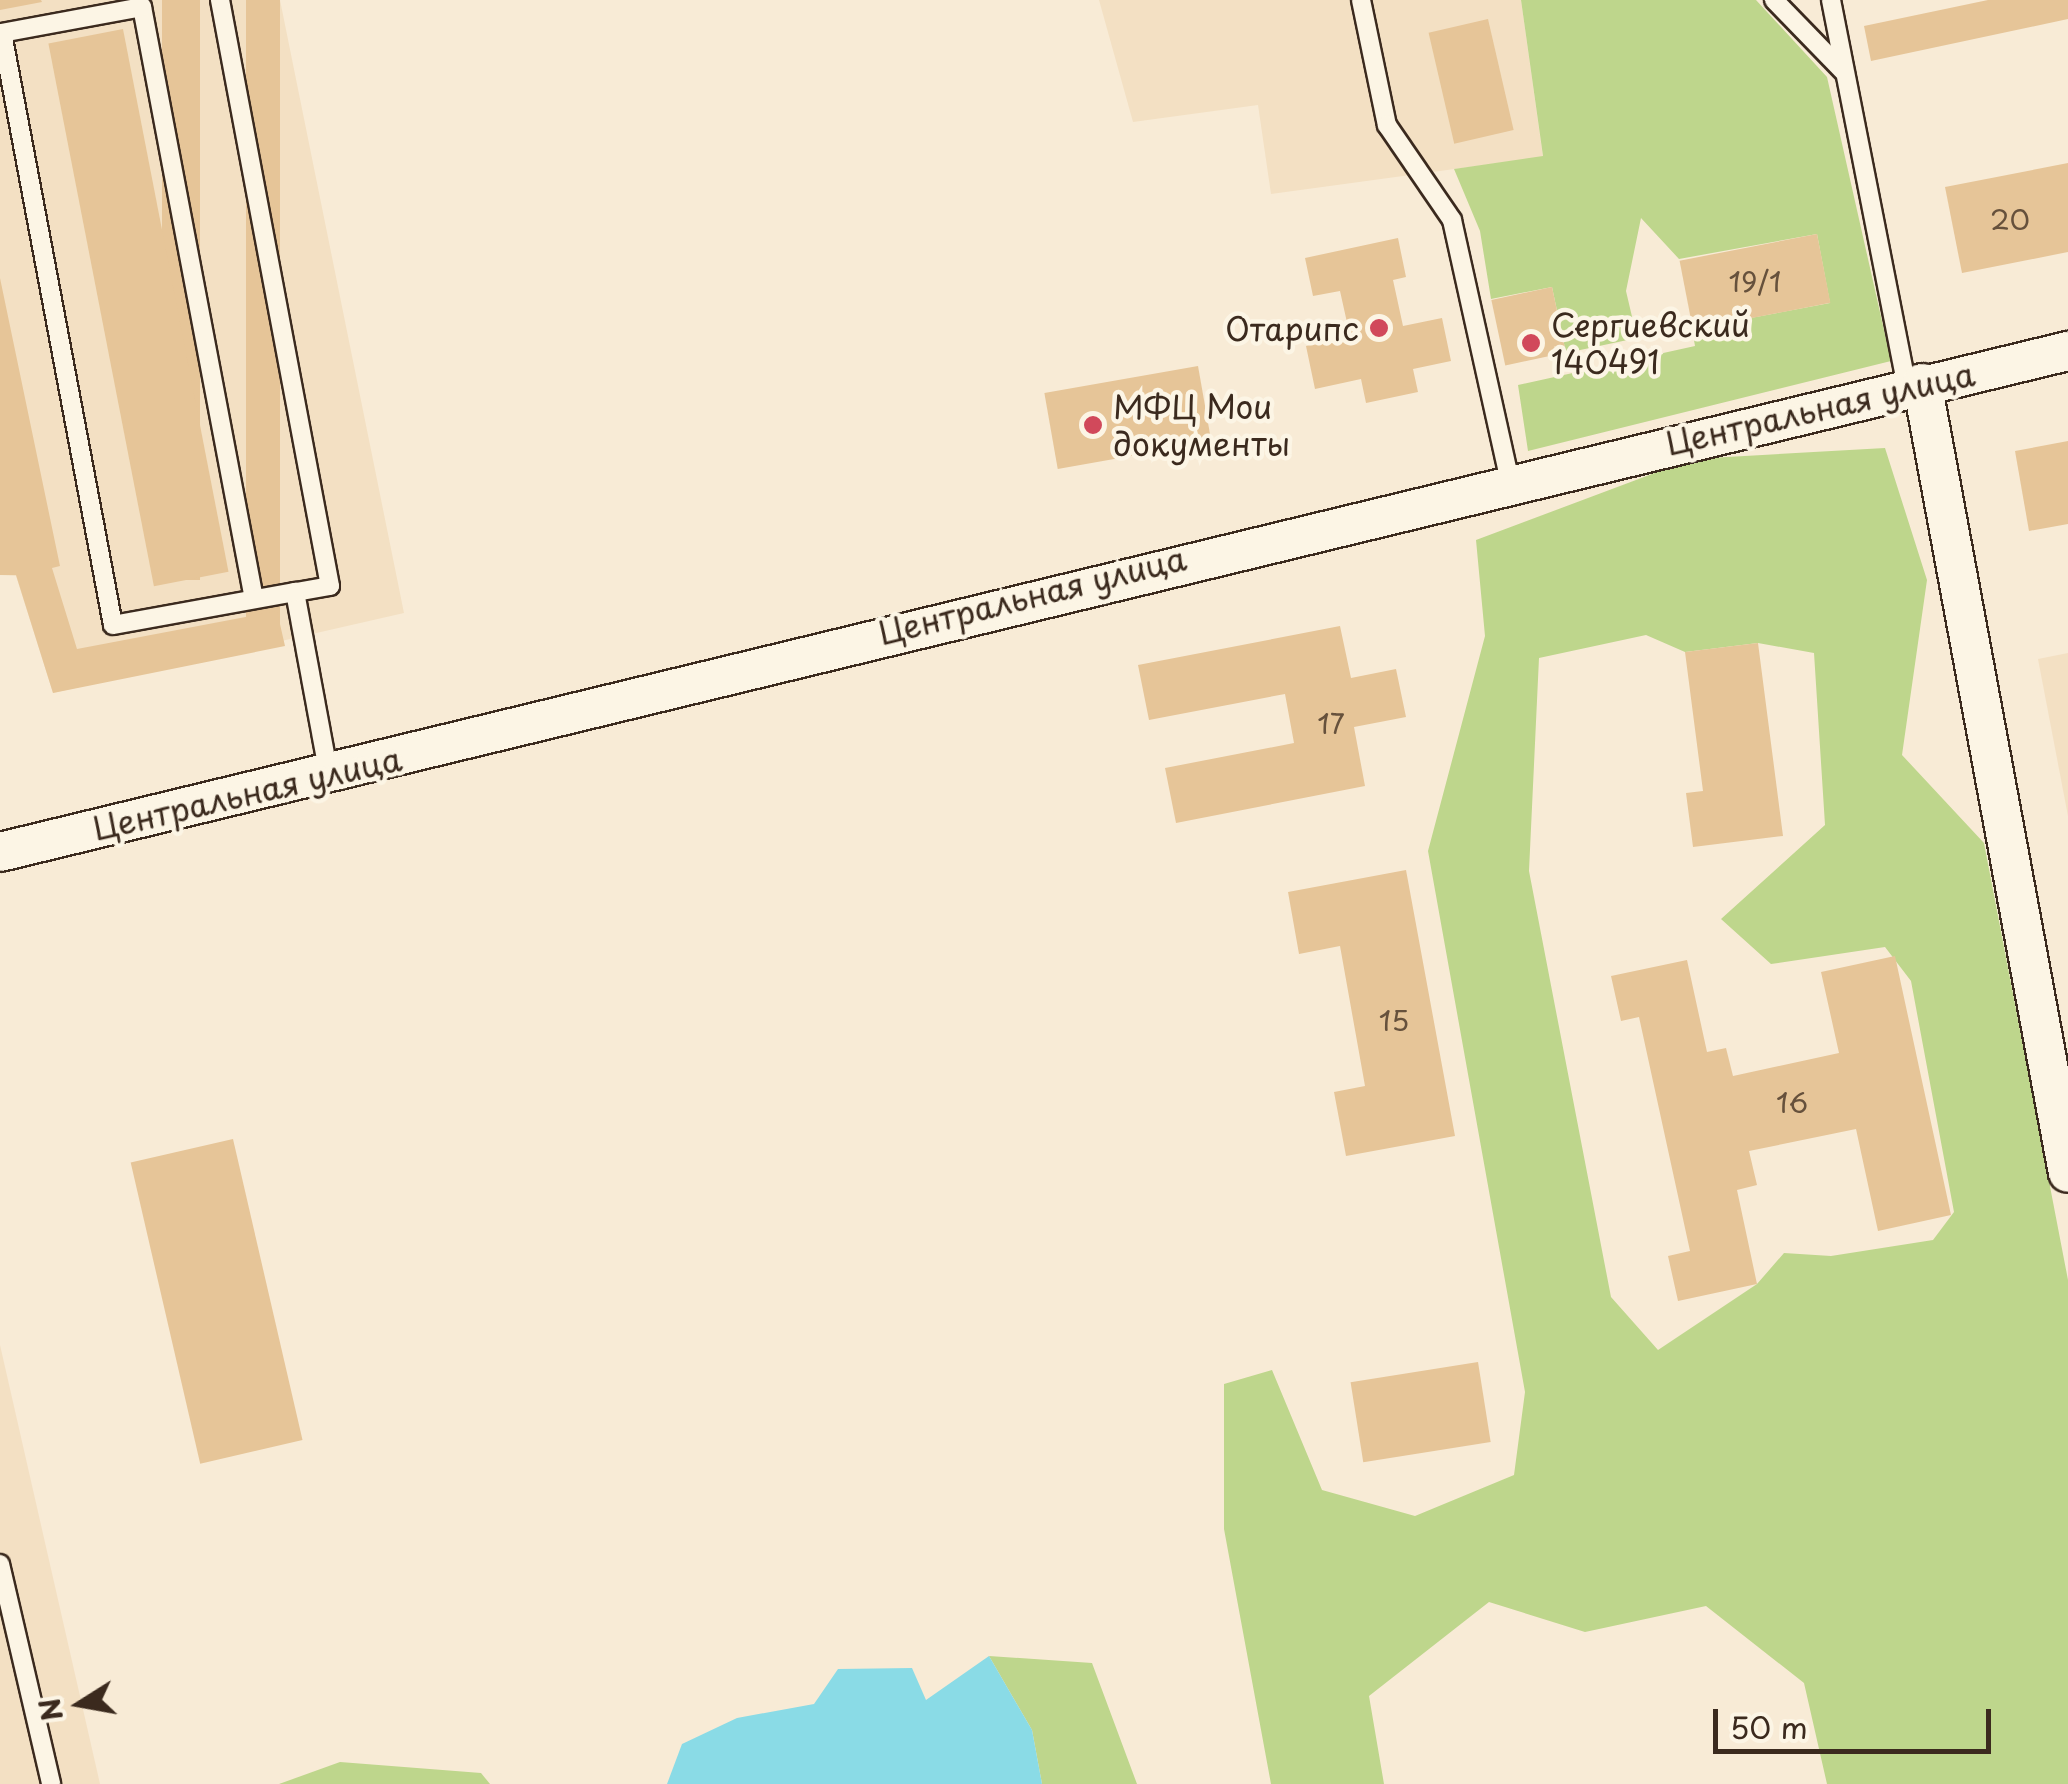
<!DOCTYPE html>
<html>
<head>
<meta charset="utf-8">
<style>
  body { margin:0 }
  #map { position:relative; width:2068px; height:1784px; overflow:hidden; background:#f8ebd6; font-family:"Playpen Sans",sans-serif }
  div>[style] { position:absolute }
  .built>* { inset:0; background:#f3e0c3 }
  .green>* { inset:0; background:#bed68c }
  .water>* { inset:0; background:#8adbe6 }
  .building>* { inset:0; background:#e6c598; transform-origin:0 0 }
  .roads { filter:drop-shadow(2px 0 #3b2a1e) drop-shadow(-2px 0 #3b2a1e) drop-shadow(0 2px #3b2a1e) drop-shadow(0 -2px #3b2a1e) }
  .service>* { height:18px; margin:-9px; padding:0 9px; transform-origin:9px; border-radius:9px; background:#fcf5e5 }
  .minor>* { height:38px; margin:-19px; padding:0 19px; transform-origin:19px; border-radius:19px; background:#fcf5e5 }
  .dots>* { width:28px; height:28px; translate:-50% -50%; box-sizing:border-box; border:5px solid #fcf5e5; border-radius:50% }
  span { translate:-50% -50%; white-space:nowrap; text-align:center; line-height:1.15; -webkit-text-stroke:9px #fcf5e5; paint-order:stroke }
  .number-label { font-size:28px; color:#66513c }
  .number-label span { -webkit-text-stroke-width:0 }
  .poi-label { font-size:32px; color:#3b2a1e }
  .left { translate:0 -50%; text-align:left }
  .right { translate:-100% -50%; text-align:right }
  .street-label { font-size:32px; color:#3b2a1e }
  .north { position:absolute; left:30px; top:1654px; width:100px; height:100px; -webkit-text-stroke:8px #fcf5e5; paint-order:stroke; rotate:259deg; font-size:28px; font-weight:700; line-height:40px; text-align:center; color:#3b2a1e }
  .north::after { content:''; display:block; margin:auto; width:35px; height:45px; background:#3b2a1e; clip-path:polygon(50% 0,100% 100%,50% 72%,0 100%) }
  .scale { position:absolute; left:1713px; top:1709px; width:278px; height:45px; box-sizing:border-box; border:5px solid #3b2a1e; border-top:0; padding-left:12px; font-size:30px; line-height:35px; white-space:nowrap; color:#3b2a1e; -webkit-text-stroke:8px #fcf5e5; paint-order:stroke }
</style>
</head>
<body>
<div id="map">
  <div class="built">
    <div style="clip-path:polygon(0 0,280px 0,404px 613px,53px 693px,16px 576px,0 575px)"></div>
    <div style="clip-path:polygon(1099px 0,1521px 0,1543px 157px,1271px 194px,1258px 105px,1133px 122px)"></div>
    <div style="clip-path:polygon(2068px 653px,2068px 816px,2038px 659px)"></div>
    <div style="clip-path:polygon(0 1345px,100px 1784px,0 1784px)"></div>
  </div>
  <div class="green">
    <div style="clip-path:polygon(1521px 0,1756px 0,1827px 77px,1891px 361px,1528px 451px,1518px 385px,1695px 346px,1692px 329px,1830px 303px,1817px 234px,1679px 259px,1641px 218px,1626px 291px,1637px 338px,1566px 353px,1552px 287px,1491px 299px,1480px 231px,1454px 169px,1543px 156px)"></div>
    <div style="clip-path:polygon(evenodd,1885px 448px,1927px 580px,1902px 755px,1984px 843px,2068px 1280px,2068px 1784px,1827px 1784px,1804px 1683px,1706px 1606px,1585px 1632px,1489px 1602px,1369px 1696px,1384px 1784px,1271px 1784px,1224px 1529px,1224px 1384px,1272px 1370px,1322px 1490px,1415px 1516px,1514px 1475px,1525px 1392px,1428px 851px,1485px 636px,1476px 540px,1692px 459px,1885px 448px,1646px 635px,1685px 652px,1758px 643px,1814px 653px,1825px 825px,1721px 919px,1771px 964px,1885px 947px,1911px 981px,1954px 1212px,1933px 1240px,1831px 1256px,1784px 1253px,1757px 1284px,1658px 1350px,1611px 1297px,1529px 871px,1539px 658px,1646px 635px)"></div>
    <div style="clip-path:polygon(989px 1656px,1092px 1663px,1137px 1784px,1042px 1784px,1032px 1730px)"></div>
    <div style="clip-path:polygon(340px 1762px,481px 1773px,490px 1784px,279px 1784px)"></div>
  </div>
  <div class="water">
    <div style="clip-path:polygon(989px 1656px,1032px 1730px,1042px 1784px,667px 1784px,682px 1744px,737px 1718px,814px 1704px,838px 1669px,912px 1668px,926px 1700px)"></div>
  </div>
  <div class="building">
    <div style="clip-path:polygon(0 0,41px 0,42px 2px,0 10px)"></div>
    <div style="left:162px;top:0;width:38px;height:580px"></div>
    <div style="left:246px;top:0;width:34px;height:633px"></div>
    <div style="clip-path:polygon(1988px 0,2068px 0,2068px 19px,1871px 61px,1864px 26px)"></div>
    <div style="left:1488px;top:19px;width:114px;height:61px;rotate:77deg"></div>
    <div style="left:123px;top:29px;width:553px;height:76px;rotate:79deg"></div>
    <div style="clip-path:polygon(2068px 163px,2068px 252px,1962px 273px,1945px 187px)"></div>
    <div style="left:1817px;top:234px;width:70px;height:140px;rotate:79deg"></div>
    <div style="clip-path:polygon(1398px 238px,1406px 277px,1393px 280px,1403px 326px,1442px 318px,1451px 361px,1413px 369px,1418px 392px,1366px 403px,1361px 379px,1315px 389px,1306px 346px,1350px 336px,1340px 291px,1313px 296px,1305px 258px)"></div>
    <div style="clip-path:polygon(0 278px,60px 566px,52px 568px,77px 649px,277px 611px,285px 646px,53px 693px,16px 575px,0 575px)"></div>
    <div style="left:1552px;top:287px;width:67px;height:62px;rotate:78deg"></div>
    <div style="left:1198px;top:366px;width:77px;height:156px;rotate:80deg"></div>
    <div style="clip-path:polygon(2068px 441px,2068px 524px,2029px 531px,2015px 451px)"></div>
    <div style="clip-path:polygon(1340px 626px,1351px 678px,1396px 669px,1406px 717px,1354px 727px,1365px 786px,1176px 823px,1165px 768px,1294px 743px,1285px 694px,1149px 720px,1138px 665px)"></div>
    <div style="clip-path:polygon(1758px 643px,1783px 836px,1693px 847px,1686px 793px,1703px 791px,1685px 652px)"></div>
    <div style="clip-path:polygon(1406px 870px,1455px 1136px,1346px 1156px,1334px 1092px,1365px 1086px,1340px 946px,1299px 954px,1288px 892px)"></div>
    <div style="clip-path:polygon(1895px 956px,1951px 1215px,1878px 1231px,1856px 1129px,1749px 1151px,1757px 1185px,1737px 1190px,1757px 1284px,1678px 1301px,1668px 1256px,1690px 1251px,1639px 1017px,1621px 1021px,1611px 976px,1687px 960px,1707px 1052px,1726px 1048px,1733px 1076px,1839px 1053px,1821px 972px)"></div>
    <div style="left:233px;top:1139px;width:309px;height:105px;rotate:77deg"></div>
    <div style="left:1478px;top:1362px;width:81px;height:129px;rotate:81deg"></div>
  </div>
  <div class="roads">
    <div class="service">
      <div style="left:220px;top:0;width:596px;rotate:79.37deg"></div>
      <div style="left:330px;top:586px;width:36px;rotate:170deg"></div>
      <div style="left:295px;top:592px;width:181px;rotate:79.5deg"></div>
      <div style="left:1361px;top:0;width:128px;rotate:78.3deg"></div>
      <div style="left:1387px;top:125px;width:115px;rotate:55.6deg"></div>
      <div style="left:1452px;top:220px;width:267px;rotate:77.5deg"></div>
      <div style="left:1774px;top:0;width:99px;rotate:45.8deg"></div>
      <div style="left:1831px;top:0;width:393px;rotate:78.9deg"></div>
      <div style="left:254px;top:599px;width:603px;rotate:-100.71deg"></div>
      <div style="left:142px;top:7px;width:142px;rotate:169.5deg"></div>
      <div style="left:2px;top:33px;width:602px;rotate:79.38deg"></div>
      <div style="left:113px;top:625px;width:185px;rotate:-10.3deg"></div>
      <div style="left:0;top:1564px;width:226px;rotate:76.9deg"></div>
    </div>
    <div class="minor">
      <div style="left:1922px;top:383px;width:803px;rotate:79.53deg"></div>
      <div style="left:0;top:852px;width:2128px;rotate:-13.62deg"></div>
    </div>
  </div>
  <div class="dots">
    <div style="left:1379px;top:328px;background:#d1495b"></div>
    <div style="left:1531px;top:343px;background:#d1495b"></div>
    <div style="left:1093px;top:425px;background:#d1495b"></div>
  </div>
  <div class="number-label">
    <span style="left:2010px;top:219px">20</span>
    <span style="left:1755px;top:281px">19/1</span>
    <span style="left:1331px;top:723px">17</span>
    <span style="left:1394px;top:1020px">15</span>
    <span style="left:1792px;top:1102px">16</span>
  </div>
  <div class="poi-label">
    <span class="left" style="left:1551px;top:343px">Сергиевский<br>140491</span>
    <span class="right" style="left:1359px;top:328px">Отарипс</span>
    <span class="left" style="left:1113px;top:425px">МФЦ Мои<br>документы</span>
  </div>
  <div class="street-label">
    <span style="left:1820px;top:408px;rotate:-13deg">Центральная улица</span>
    <span style="left:1032px;top:595px;rotate:-14deg">Центральная улица</span>
    <span style="left:247px;top:793px;rotate:-13deg">Центральная улица</span>
  </div>
  <div class="north">N</div>
  <div class="scale">50 m</div>
</div>
</body>
</html>
